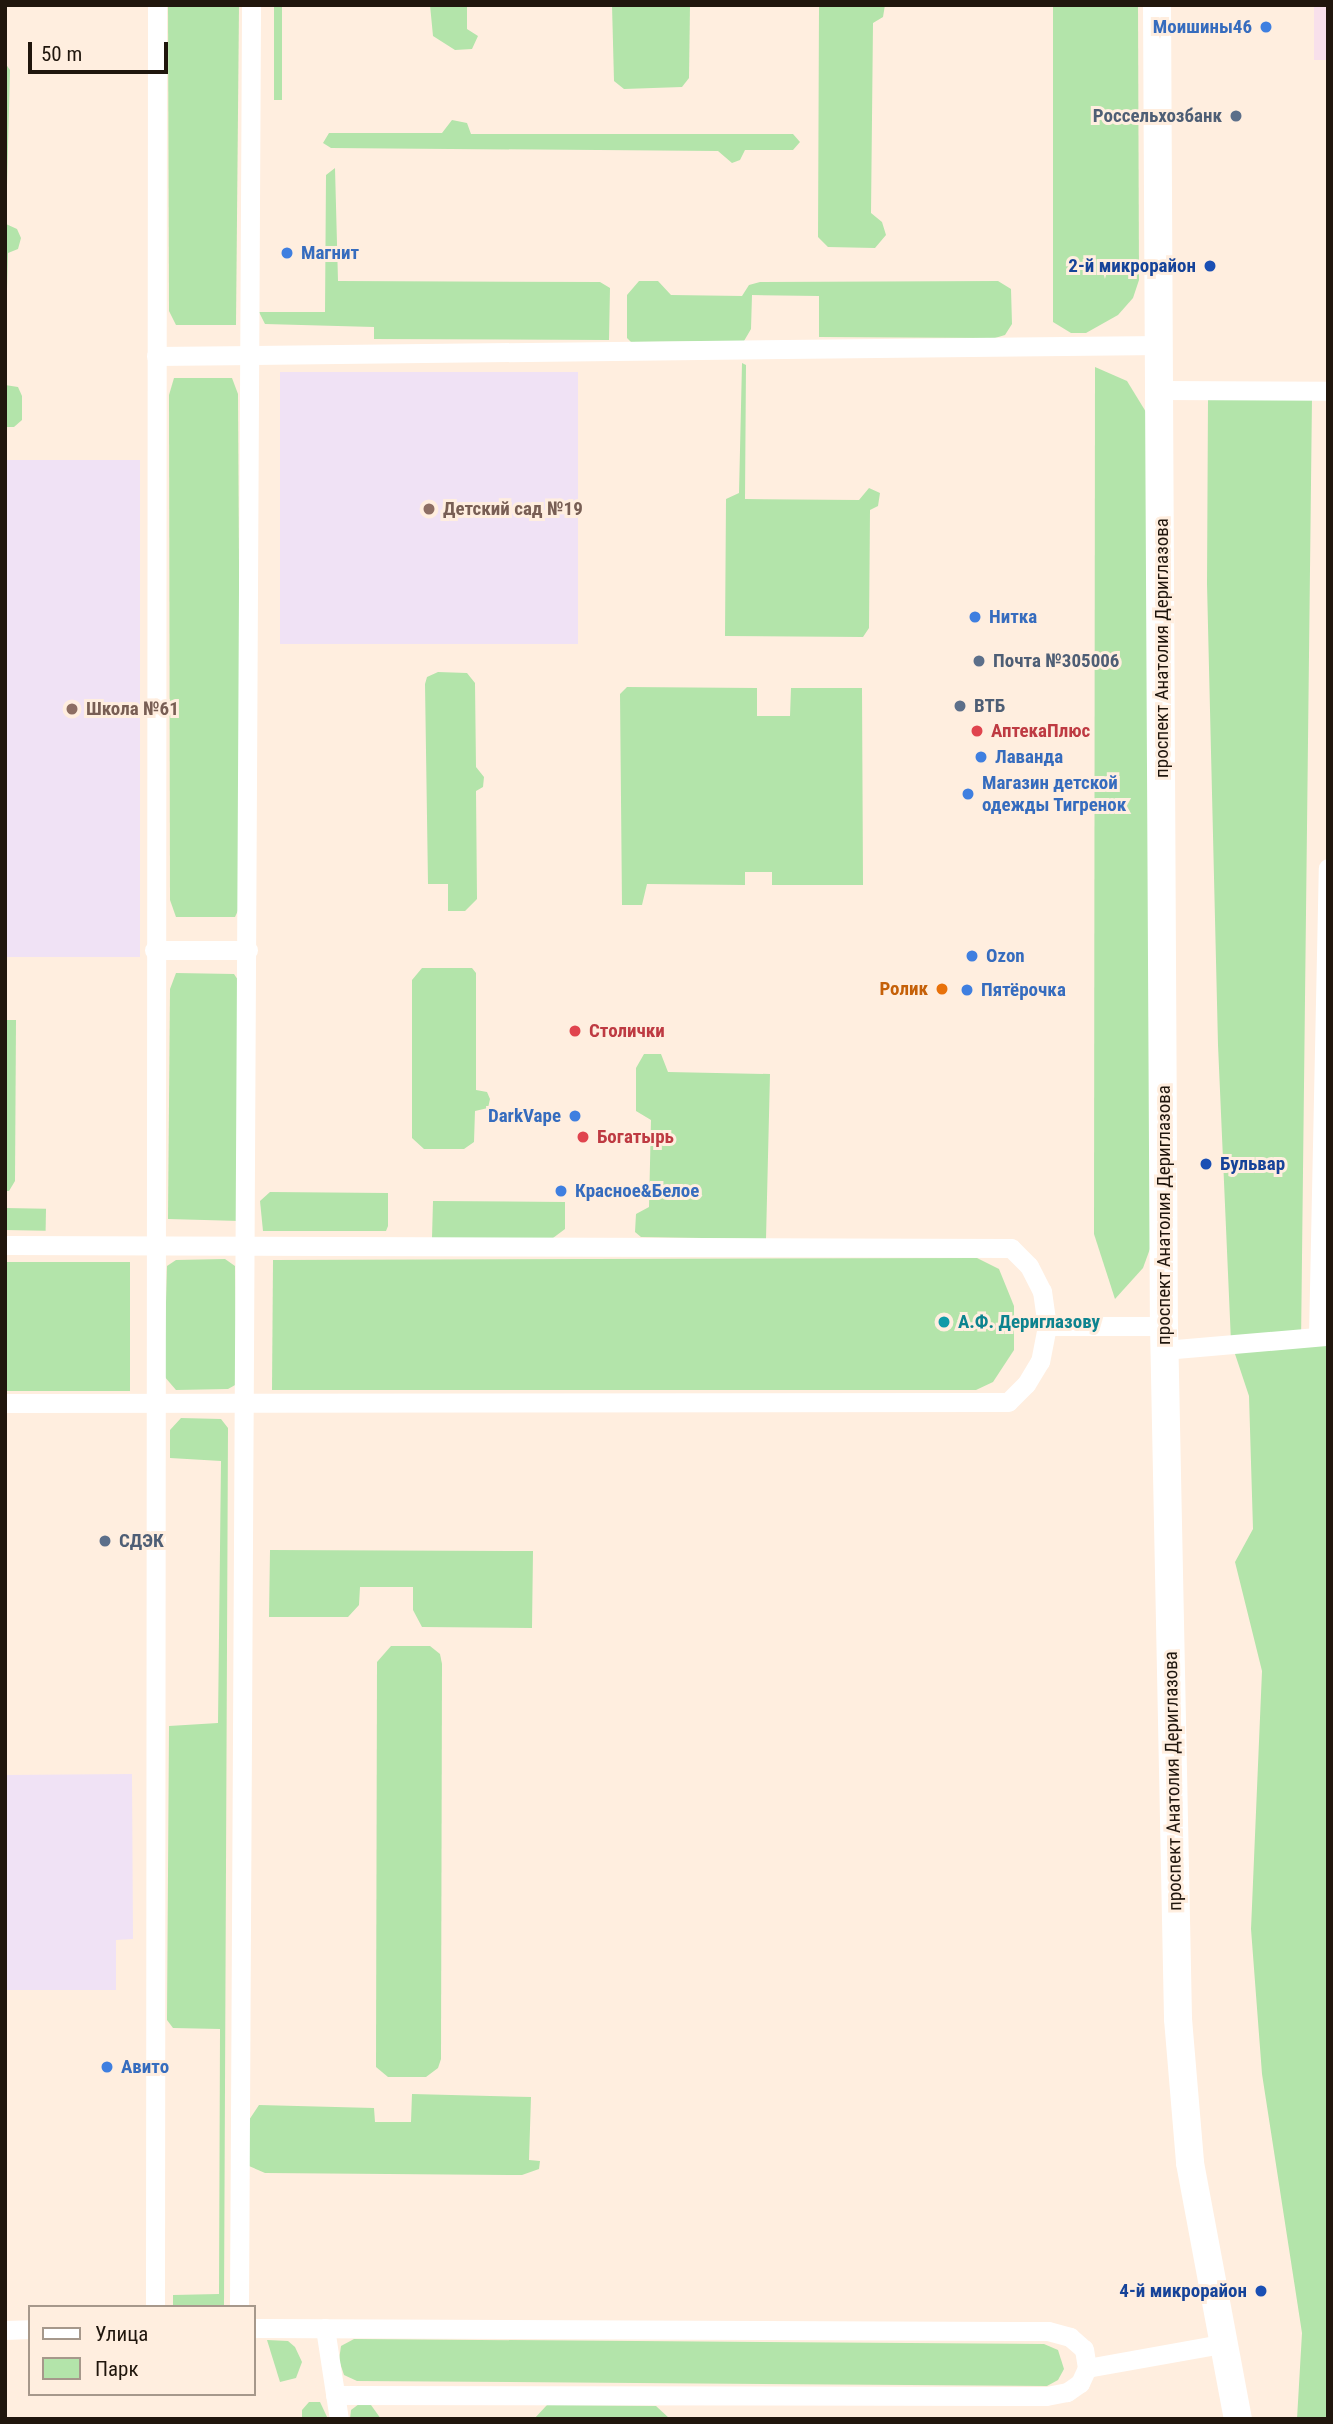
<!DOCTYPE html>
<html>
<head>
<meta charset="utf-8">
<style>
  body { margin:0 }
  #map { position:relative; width:1333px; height:2424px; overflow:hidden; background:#ffeedf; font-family:"Roboto Condensed",sans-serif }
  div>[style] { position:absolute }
  .commercial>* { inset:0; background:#f8e0eb; transform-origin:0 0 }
  .education>* { inset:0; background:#f0e2f5; transform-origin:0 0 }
  .green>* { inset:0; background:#b3e4aa; transform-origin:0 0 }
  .minor>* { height:19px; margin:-9.5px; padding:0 9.5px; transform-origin:9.5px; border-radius:9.5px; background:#fff }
  .secondary>* { height:28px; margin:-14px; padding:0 14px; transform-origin:14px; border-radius:14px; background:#fff }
  .dots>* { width:19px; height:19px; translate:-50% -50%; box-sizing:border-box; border:4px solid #ffeedf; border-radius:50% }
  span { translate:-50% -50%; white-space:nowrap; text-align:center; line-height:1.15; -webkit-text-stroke:6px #ffeedf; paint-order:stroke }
  .shop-label { font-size:19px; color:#366cbe; font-weight:700 }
  .right { translate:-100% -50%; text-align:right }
  .left { translate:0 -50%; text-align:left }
  .service-label { font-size:19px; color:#4e5e75; font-weight:700 }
  .transit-label { font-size:19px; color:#164399; font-weight:700 }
  .education-label { font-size:19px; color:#785e54; font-weight:700 }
  .street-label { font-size:19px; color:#20160d }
  .health-label { font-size:19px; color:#be3a42; font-weight:700 }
  .food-label { font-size:19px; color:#c56008; font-weight:700 }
  .culture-label { font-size:19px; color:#0d838f; font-weight:700 }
  .frame { position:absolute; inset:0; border:7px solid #20160d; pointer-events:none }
  .legend { position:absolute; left:28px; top:2305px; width:228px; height:91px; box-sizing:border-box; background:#ffeedf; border:2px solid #a6988b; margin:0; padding:9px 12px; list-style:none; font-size:21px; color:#20160d }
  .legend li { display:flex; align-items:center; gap:14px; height:35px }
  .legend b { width:35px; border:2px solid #a6988b }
  .scale { position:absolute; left:28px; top:42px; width:140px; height:32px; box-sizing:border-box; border:4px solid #20160d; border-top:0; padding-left:9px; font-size:21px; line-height:24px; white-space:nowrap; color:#20160d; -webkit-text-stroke:5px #ffeedf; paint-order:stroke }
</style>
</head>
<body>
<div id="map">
  <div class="commercial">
    <div style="left:1314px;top:5px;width:14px;height:55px"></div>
  </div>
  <div class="education">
    <div style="left:280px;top:372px;width:298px;height:272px"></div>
    <div style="left:5px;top:460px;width:135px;height:497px"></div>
    <div style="clip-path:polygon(132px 1774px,133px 1939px,116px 1940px,116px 1990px,5px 1990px,5px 1775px)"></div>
  </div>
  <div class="green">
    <div style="clip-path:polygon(168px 5px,239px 5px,236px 325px,176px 325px,169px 311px)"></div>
    <div style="left:274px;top:5px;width:8px;height:95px"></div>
    <div style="clip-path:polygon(430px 5px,467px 5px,467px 29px,478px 36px,472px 49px,455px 50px,433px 36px)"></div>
    <div style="clip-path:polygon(612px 5px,690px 5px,689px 78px,682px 87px,624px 89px,614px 81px)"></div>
    <div style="clip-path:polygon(885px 5px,883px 17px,873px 23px,871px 213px,882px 222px,886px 235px,875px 248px,828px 247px,818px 237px,819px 7px)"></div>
    <div style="clip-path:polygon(1053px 5px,1138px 5px,1139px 280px,1133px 298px,1118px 315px,1086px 333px,1071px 333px,1053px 322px)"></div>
    <div style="clip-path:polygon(5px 63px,10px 70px,6px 224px,17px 229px,21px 238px,18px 249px,8px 253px,5px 362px)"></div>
    <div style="clip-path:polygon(452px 120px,467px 123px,471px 134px,793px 134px,800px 142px,793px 150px,745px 150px,740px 160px,732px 163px,718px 151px,331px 148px,323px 143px,329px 133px,442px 133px)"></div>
    <div style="clip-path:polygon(335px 168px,338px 281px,600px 282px,610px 288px,609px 340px,374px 339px,374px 327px,265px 324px,259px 312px,325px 312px,326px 175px)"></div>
    <div style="clip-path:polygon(639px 281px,658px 281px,671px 295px,742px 296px,749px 285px,760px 282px,998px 281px,1011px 289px,1012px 324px,1005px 335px,995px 338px,819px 337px,819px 296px,752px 295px,751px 329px,744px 341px,631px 342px,627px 338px,627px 295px)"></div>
    <div style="clip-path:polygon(742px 363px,746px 365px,745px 499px,859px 500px,869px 488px,880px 493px,878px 506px,870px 510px,869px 628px,863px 637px,725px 636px,726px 499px,739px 493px)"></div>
    <div style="clip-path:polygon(1095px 367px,1127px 381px,1146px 412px,1151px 1246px,1143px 1268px,1115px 1299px,1094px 1234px)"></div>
    <div style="clip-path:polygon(174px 378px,232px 378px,238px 394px,241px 904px,235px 917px,176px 917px,170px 900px,169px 395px)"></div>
    <div style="clip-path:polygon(5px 385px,18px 387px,22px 396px,22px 420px,14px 427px,5px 427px)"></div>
    <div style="clip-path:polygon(1208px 397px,1312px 398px,1301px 1344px,1328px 1344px,1328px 2419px,1297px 2419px,1302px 2333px,1262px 2074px,1251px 1929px,1262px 1671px,1235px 1562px,1253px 1529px,1249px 1396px,1231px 1342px,1218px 1045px,1207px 584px)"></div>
    <div style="clip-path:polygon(438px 672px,467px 673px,475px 683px,476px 767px,484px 777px,483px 787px,476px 791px,477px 899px,465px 911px,448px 911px,448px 884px,428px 884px,425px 684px,427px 677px)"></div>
    <div style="clip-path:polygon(627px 687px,757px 688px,757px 716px,790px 716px,791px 688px,862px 688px,863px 885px,772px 885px,772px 872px,745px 872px,745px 885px,647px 884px,642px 905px,622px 905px,620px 694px)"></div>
    <div style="clip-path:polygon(422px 968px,472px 968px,476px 973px,476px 1090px,487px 1092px,490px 1099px,488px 1108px,475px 1111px,474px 1142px,464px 1149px,424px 1149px,412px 1138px,412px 980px)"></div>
    <div style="clip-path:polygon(176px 973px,234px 974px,238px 980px,240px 1221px,168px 1219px,170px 989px)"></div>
    <div style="clip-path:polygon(5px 1020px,16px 1020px,15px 1181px,9px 1191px,5px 1191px)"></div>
    <div style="clip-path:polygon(644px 1054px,661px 1054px,668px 1072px,770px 1074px,766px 1239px,641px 1237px,635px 1232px,636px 1214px,649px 1207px,651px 1120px,636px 1111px,636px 1068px)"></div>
    <div style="clip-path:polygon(270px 1192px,388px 1193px,388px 1226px,386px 1231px,263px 1231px,260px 1201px)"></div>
    <div style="clip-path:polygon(433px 1201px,565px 1202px,565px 1229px,553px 1238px,432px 1238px)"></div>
    <div style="left:5px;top:1208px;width:41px;height:22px;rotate:1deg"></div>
    <div style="clip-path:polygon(977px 1258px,999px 1269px,1014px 1306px,1014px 1350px,993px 1382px,976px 1390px,272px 1390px,273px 1260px)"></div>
    <div style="clip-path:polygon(225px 1259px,235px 1266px,237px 1384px,228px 1389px,176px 1390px,164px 1376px,167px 1266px,176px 1260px)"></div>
    <div style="left:5px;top:1262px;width:125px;height:129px"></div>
    <div style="clip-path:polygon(181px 1418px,221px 1419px,228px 1428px,224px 2307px,173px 2307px,173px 2295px,219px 2294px,220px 2029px,173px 2028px,167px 2020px,169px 1726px,218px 1723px,221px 1461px,170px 1458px,170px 1430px)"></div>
    <div style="clip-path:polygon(270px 1550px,533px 1551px,532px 1628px,422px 1627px,413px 1610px,413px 1587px,360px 1587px,359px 1605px,348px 1617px,269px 1617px)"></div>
    <div style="clip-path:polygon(391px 1646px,430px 1646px,440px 1654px,442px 1664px,441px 2059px,438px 2068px,426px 2077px,388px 2077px,376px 2067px,377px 1662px)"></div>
    <div style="clip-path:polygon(412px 2094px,531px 2097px,529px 2160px,540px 2161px,539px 2169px,522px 2175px,265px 2173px,249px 2166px,249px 2120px,259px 2105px,374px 2108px,375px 2122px,411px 2122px)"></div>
    <div style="clip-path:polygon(354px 2339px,1044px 2344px,1058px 2350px,1064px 2369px,1058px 2380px,1047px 2386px,357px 2381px,344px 2375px,339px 2360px,341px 2346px)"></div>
    <div style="clip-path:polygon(267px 2340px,288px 2341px,295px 2347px,302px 2362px,296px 2378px,280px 2382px)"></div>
    <div style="clip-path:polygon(309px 2402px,320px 2402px,328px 2419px,302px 2419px,302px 2410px)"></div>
    <div style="clip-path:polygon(359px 2404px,371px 2405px,381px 2419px,350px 2419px,351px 2410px)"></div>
    <div style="clip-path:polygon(547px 2405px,656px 2406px,670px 2419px,534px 2419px)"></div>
  </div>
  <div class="minor">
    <div style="left:156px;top:356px;width:1006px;rotate:-0.63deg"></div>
    <div style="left:1161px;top:390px;width:167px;rotate:0.3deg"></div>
    <div style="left:154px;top:950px;width:94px"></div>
    <div style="left:5px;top:1245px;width:1006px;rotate:0.17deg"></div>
    <div style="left:1011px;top:1248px;width:25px;rotate:45deg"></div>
    <div style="left:1029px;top:1266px;width:28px;rotate:63deg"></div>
    <div style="left:1042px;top:1291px;width:35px;rotate:82deg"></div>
    <div style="left:1047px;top:1326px;width:36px;rotate:101deg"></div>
    <div style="left:1040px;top:1361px;width:27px;rotate:121deg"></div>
    <div style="left:1026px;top:1384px;width:25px;rotate:135deg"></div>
    <div style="left:1008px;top:1402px;width:1003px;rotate:179.94deg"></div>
    <div style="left:1047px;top:1326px;width:117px"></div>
    <div style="left:1318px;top:1336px;width:468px;rotate:-88.8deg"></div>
    <div style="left:1164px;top:1350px;width:165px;rotate:-4.9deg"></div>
    <div style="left:155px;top:2307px;width:2302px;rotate:-89.95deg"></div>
    <div style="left:239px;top:2307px;width:2302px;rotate:-89.7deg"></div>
    <div style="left:254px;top:2328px;width:794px;rotate:0.22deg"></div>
    <div style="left:1048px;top:2331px;width:23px;rotate:15deg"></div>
    <div style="left:1070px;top:2337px;width:18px;rotate:41deg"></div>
    <div style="left:1084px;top:2349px;width:19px;rotate:81deg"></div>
    <div style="left:1087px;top:2368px;width:17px;rotate:115deg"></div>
    <div style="left:1080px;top:2383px;width:16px;rotate:145deg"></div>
    <div style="left:1067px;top:2392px;width:21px;rotate:169deg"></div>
    <div style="left:1046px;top:2396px;width:711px;rotate:-179.92deg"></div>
    <div style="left:325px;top:2328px;width:92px;rotate:81.3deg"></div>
    <div style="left:5px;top:2330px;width:25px;rotate:-2deg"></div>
    <div style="left:1087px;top:2368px;width:137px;rotate:-10.1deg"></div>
  </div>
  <div class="secondary">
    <div style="left:1157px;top:5px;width:1321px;rotate:89.7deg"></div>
    <div style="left:1164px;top:1326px;width:693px;rotate:88.84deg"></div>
    <div style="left:1178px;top:2019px;width:144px;rotate:85.2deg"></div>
    <div style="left:1190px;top:2163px;width:260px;rotate:79.4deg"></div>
  </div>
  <div class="dots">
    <div style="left:1266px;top:27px;background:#3f7fe0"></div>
    <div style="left:1236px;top:116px;background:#5c6f8a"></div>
    <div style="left:287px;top:253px;background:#3f7fe0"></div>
    <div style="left:1210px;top:266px;background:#1a4fb4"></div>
    <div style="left:429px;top:509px;background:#8d6e63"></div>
    <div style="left:975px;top:617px;background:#3f7fe0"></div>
    <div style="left:979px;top:661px;background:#5c6f8a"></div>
    <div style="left:960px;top:706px;background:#5c6f8a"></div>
    <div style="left:72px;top:709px;background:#8d6e63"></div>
    <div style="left:977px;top:731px;background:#e0444e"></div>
    <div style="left:981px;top:757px;background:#3f7fe0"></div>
    <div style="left:968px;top:794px;background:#3f7fe0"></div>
    <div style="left:972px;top:956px;background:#3f7fe0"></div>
    <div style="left:942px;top:989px;background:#e8710a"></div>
    <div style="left:967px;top:990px;background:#3f7fe0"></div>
    <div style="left:575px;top:1031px;background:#e0444e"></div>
    <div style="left:575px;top:1116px;background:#3f7fe0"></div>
    <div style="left:583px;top:1137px;background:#e0444e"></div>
    <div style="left:1206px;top:1164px;background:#1a4fb4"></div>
    <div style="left:561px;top:1191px;background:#3f7fe0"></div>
    <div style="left:944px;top:1322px;background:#0f9aa8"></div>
    <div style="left:105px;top:1541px;background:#5c6f8a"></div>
    <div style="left:107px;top:2067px;background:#3f7fe0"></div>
    <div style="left:1261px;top:2291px;background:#1a4fb4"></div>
  </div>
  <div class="shop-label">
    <span class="right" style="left:1252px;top:27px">Моишины46</span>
    <span class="left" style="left:301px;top:253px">Магнит</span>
    <span class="left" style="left:989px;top:617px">Нитка</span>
    <span class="left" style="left:995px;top:757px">Лаванда</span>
    <span class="left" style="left:982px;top:794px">Магазин детской<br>одежды Тигренок</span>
    <span class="left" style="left:986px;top:956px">Ozon</span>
    <span class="left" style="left:981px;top:990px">Пятёрочка</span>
    <span class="right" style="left:561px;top:1116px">DarkVape</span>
    <span class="left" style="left:575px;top:1191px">Красное&amp;Белое</span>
    <span class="left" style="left:121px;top:2067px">Авито</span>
  </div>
  <div class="service-label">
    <span class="right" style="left:1222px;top:116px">Россельхозбанк</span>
    <span class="left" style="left:993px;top:661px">Почта №305006</span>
    <span class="left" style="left:974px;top:706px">ВТБ</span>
    <span class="left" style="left:119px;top:1541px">СДЭК</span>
  </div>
  <div class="transit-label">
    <span class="right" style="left:1196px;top:266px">2-й микрорайон</span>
    <span class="left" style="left:1220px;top:1164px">Бульвар</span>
    <span class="right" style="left:1247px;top:2291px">4-й микрорайон</span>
  </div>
  <div class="education-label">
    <span class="left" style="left:443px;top:509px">Детский сад №19</span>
    <span class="left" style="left:86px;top:709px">Школа №61</span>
  </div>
  <div class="street-label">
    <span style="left:1162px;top:648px;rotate:-90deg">проспект Анатолия Дериглазова</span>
    <span style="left:1164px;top:1215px;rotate:-90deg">проспект Анатолия Дериглазова</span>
    <span style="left:1173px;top:1781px;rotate:-91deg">проспект Анатолия Дериглазова</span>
  </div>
  <div class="health-label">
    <span class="left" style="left:991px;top:731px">АптекаПлюс</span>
    <span class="left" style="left:589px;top:1031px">Столички</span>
    <span class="left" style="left:597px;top:1137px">Богатырь</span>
  </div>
  <div class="food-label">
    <span class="right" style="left:928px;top:989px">Ролик</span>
  </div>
  <div class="culture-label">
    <span class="left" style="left:958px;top:1322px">А.Ф. Дериглазову</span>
  </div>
  <div class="frame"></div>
  <ul class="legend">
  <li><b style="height:9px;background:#fff"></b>Улица</li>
  <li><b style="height:19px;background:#b3e4aa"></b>Парк</li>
  </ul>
  <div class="scale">50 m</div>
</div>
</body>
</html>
